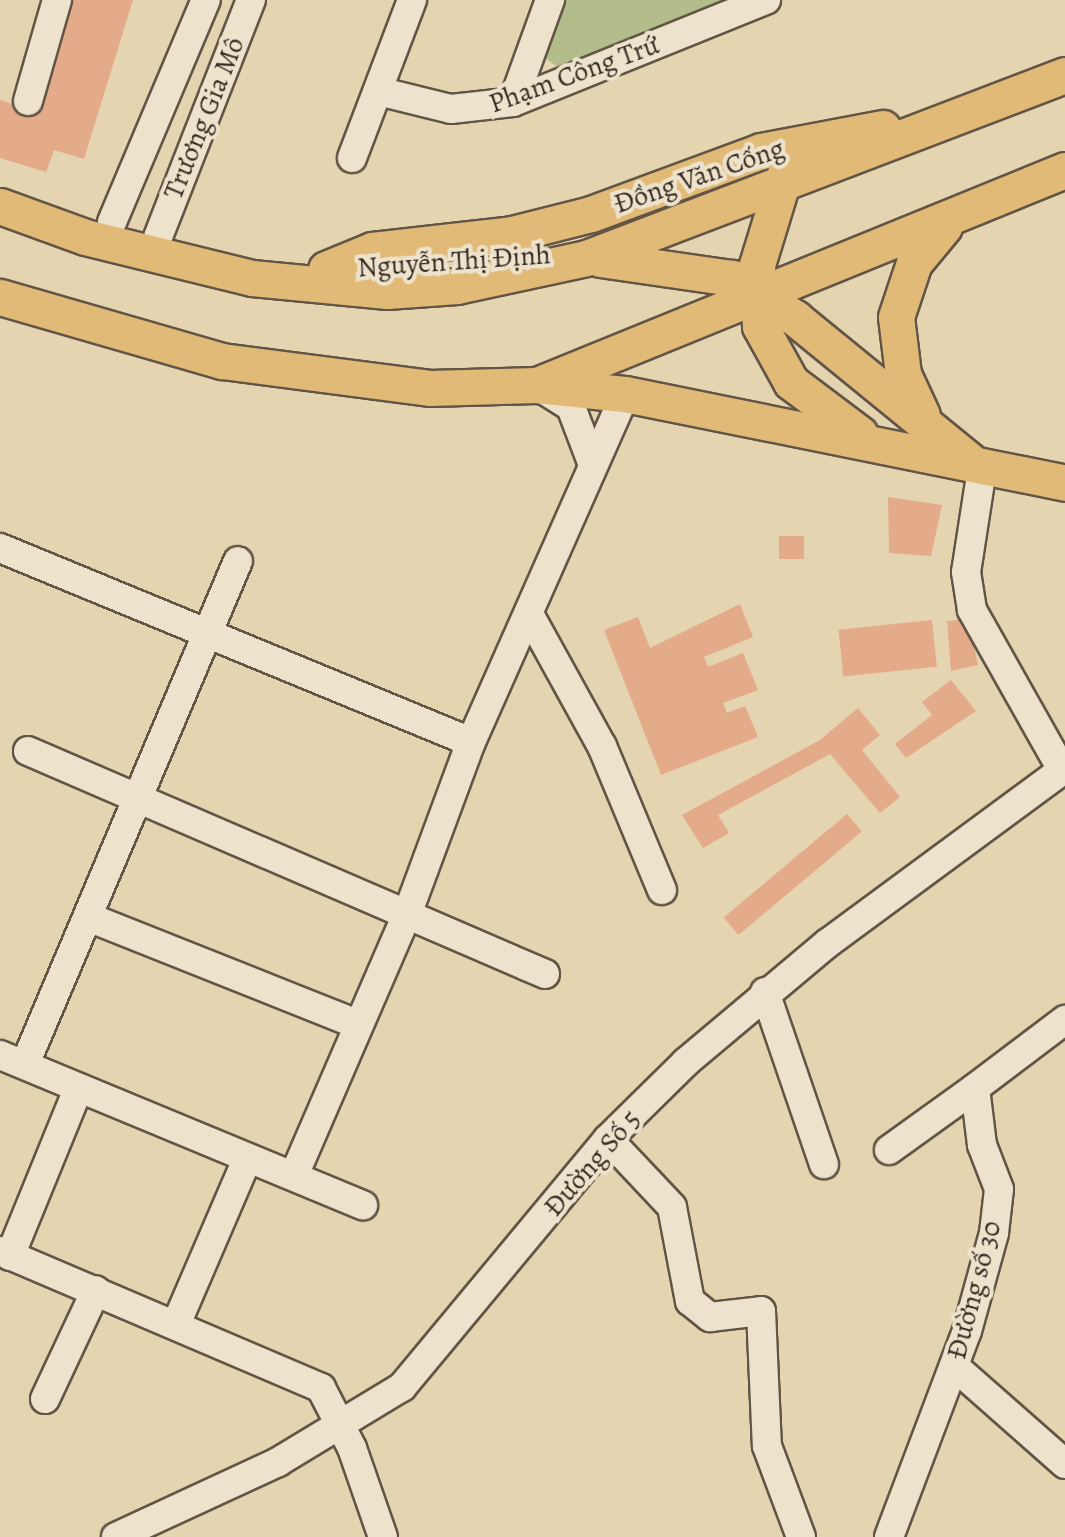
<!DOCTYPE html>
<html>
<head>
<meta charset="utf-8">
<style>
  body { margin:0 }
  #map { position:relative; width:1065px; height:1537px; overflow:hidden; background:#e4d4b0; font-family:Alegreya,serif }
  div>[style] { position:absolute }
  .green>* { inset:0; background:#b3bd8c }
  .building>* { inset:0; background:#e4ab8a; transform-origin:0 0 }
  .roads { filter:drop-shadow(2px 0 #625546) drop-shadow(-2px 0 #625546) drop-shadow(0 2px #625546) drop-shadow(0 -2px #625546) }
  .minor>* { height:28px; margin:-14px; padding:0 14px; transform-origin:14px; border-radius:14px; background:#ede3cc }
  .major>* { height:35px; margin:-17.5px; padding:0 17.5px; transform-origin:17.5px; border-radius:17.5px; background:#e2ba78 }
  span { translate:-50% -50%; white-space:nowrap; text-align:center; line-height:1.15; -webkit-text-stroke:8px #ede3cc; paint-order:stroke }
  .street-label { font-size:28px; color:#372b23 }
</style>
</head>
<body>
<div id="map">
  <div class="green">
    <div style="clip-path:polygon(557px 0,732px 0,558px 67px,540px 54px)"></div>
  </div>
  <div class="building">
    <div style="clip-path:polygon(64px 0,133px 0,84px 159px,54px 150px,46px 172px,0 158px,0 100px,31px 110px)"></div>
    <div style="clip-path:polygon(888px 497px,942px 505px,931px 556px,889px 553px)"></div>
    <div style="left:804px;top:536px;width:23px;height:25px;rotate:90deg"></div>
    <div style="clip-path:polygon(740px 604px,753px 637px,704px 657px,708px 667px,743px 653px,758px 690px,723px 703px,727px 713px,745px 706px,758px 737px,661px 775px,604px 630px,638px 617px,650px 648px)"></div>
    <div style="clip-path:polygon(968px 619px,978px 665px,951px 671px,947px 621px)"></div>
    <div style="left:932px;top:620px;width:47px;height:94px;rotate:84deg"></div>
    <div style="clip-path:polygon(951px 680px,976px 711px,906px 758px,895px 744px,932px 715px,922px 702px)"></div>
    <div style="clip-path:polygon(858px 708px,880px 735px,862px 750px,900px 797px,880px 813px,830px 754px,718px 815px,729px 833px,703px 848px,682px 815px,820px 740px)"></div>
    <div style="left:847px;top:814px;width:23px;height:161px;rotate:50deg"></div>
  </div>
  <div class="roads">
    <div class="minor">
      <div style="left:378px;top:91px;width:75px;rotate:13.9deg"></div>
      <div style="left:451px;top:109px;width:62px;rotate:-6.4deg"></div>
      <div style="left:513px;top:102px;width:273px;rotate:-22deg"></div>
      <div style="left:28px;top:101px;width:105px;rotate:-74deg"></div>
      <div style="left:513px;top:102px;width:109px;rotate:-70.1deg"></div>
      <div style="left:352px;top:158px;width:169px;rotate:-69.2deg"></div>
      <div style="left:112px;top:222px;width:241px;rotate:-67.1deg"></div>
      <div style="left:158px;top:237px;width:255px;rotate:-68.6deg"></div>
      <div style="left:541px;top:388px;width:36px;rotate:32deg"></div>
      <div style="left:571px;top:407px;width:62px;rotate:69.2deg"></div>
      <div style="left:982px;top:469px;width:104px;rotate:98.8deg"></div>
      <div style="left:966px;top:572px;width:38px;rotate:81deg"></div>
      <div style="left:972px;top:610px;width:184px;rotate:60.6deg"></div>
      <div style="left:0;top:548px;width:509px;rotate:22.39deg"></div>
      <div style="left:529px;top:614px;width:151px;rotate:61.1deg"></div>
      <div style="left:602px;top:746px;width:156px;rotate:67.4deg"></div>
      <div style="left:28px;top:751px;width:563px;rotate:23.33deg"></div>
      <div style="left:88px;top:917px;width:287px;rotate:21.7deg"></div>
      <div style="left:765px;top:992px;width:182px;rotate:71.1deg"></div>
      <div style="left:0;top:1055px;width:393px;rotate:22.5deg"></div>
      <div style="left:25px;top:1064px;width:546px;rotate:-67.05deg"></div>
      <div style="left:608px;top:1139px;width:93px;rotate:46.7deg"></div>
      <div style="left:672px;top:1207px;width:96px;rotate:79.2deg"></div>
      <div style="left:690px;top:1301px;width:26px;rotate:39deg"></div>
      <div style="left:710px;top:1317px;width:51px;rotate:-6.7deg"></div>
      <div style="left:761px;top:1311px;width:135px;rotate:87.5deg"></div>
      <div style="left:767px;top:1446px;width:97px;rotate:69.5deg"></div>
      <div style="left:889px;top:1150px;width:106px;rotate:-35.8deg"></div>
      <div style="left:295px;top:1173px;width:284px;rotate:-66.6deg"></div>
      <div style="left:408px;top:912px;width:181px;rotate:-69.7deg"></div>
      <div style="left:471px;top:742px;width:381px;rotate:-66.1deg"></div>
      <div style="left:0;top:1251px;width:349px;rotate:23.1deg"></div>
      <div style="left:321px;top:1388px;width:68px;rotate:62.7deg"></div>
      <div style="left:352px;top:1448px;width:94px;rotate:70.8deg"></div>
      <div style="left:10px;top:1256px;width:177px;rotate:-67.8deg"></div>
      <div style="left:177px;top:1322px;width:174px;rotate:-66.7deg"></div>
      <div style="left:954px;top:1366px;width:148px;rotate:41.4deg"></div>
      <div style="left:45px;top:1399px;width:120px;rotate:-64.9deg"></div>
      <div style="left:116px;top:1537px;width:179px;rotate:-24.8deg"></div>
      <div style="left:278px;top:1462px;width:145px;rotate:-31.2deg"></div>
      <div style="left:402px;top:1387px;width:322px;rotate:-50.3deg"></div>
      <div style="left:608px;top:1139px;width:110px;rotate:-44.6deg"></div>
      <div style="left:686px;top:1062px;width:185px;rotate:-40deg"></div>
      <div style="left:828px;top:943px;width:295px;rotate:-36.4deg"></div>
      <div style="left:889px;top:1537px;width:220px;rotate:-69.3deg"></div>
      <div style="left:967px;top:1331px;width:102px;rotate:-74.6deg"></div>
      <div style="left:994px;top:1233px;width:44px;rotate:-83.5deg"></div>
      <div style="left:999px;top:1189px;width:47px;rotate:-111.1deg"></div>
      <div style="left:982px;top:1145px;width:57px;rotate:-97deg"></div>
      <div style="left:975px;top:1088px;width:113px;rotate:-37.1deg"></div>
    </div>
    <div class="major">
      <div style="left:786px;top:170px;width:99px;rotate:107deg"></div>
      <div style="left:757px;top:265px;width:61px;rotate:87.2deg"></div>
      <div style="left:760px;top:326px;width:64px;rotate:61deg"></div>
      <div style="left:791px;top:382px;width:86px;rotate:37deg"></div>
      <div style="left:0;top:206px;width:90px;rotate:20deg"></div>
      <div style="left:85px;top:237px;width:172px;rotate:13.8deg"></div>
      <div style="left:252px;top:278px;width:136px;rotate:5.5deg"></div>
      <div style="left:387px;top:291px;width:70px;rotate:-4.1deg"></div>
      <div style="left:457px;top:286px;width:132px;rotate:-12.2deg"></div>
      <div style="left:586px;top:258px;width:513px;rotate:-20.91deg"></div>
      <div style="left:600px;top:259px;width:133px;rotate:8.2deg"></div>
      <div style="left:732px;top:278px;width:75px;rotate:32.4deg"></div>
      <div style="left:795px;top:318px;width:225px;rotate:39.2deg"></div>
      <div style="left:326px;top:269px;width:50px;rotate:-22.4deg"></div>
      <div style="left:372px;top:250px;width:141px;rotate:-6.5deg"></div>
      <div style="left:512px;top:234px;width:81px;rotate:-14.2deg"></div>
      <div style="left:591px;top:214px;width:181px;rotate:-20.3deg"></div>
      <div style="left:761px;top:151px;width:124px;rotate:-10.7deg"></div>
      <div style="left:0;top:297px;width:231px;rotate:16.1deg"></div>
      <div style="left:222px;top:361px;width:209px;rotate:7.4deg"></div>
      <div style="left:429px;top:388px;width:107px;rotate:-1.6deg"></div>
      <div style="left:536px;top:385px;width:89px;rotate:5.8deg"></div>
      <div style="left:625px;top:394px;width:449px;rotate:11.4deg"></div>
      <div style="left:537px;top:385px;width:570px;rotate:-22.16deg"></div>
      <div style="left:922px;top:415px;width:45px;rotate:-114.9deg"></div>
      <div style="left:903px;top:374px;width:57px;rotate:-97deg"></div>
      <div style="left:896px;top:317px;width:57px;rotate:-71.6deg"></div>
      <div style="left:914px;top:263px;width:47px;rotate:-50.2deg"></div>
    </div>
  </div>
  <div class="street-label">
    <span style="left:574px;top:74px;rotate:-20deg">Phạm Công Trứ</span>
    <span style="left:204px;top:118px;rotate:-68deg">Trương Gia Mô</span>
    <span style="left:699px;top:176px;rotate:-19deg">Đồng Văn Cống</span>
    <span style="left:454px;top:261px;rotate:-4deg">Nguyễn Thị Định</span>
    <span style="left:592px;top:1163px;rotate:-49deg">Đường Số 5</span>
    <span style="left:974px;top:1290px;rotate:-75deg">Đường số 30</span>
  </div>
</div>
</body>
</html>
